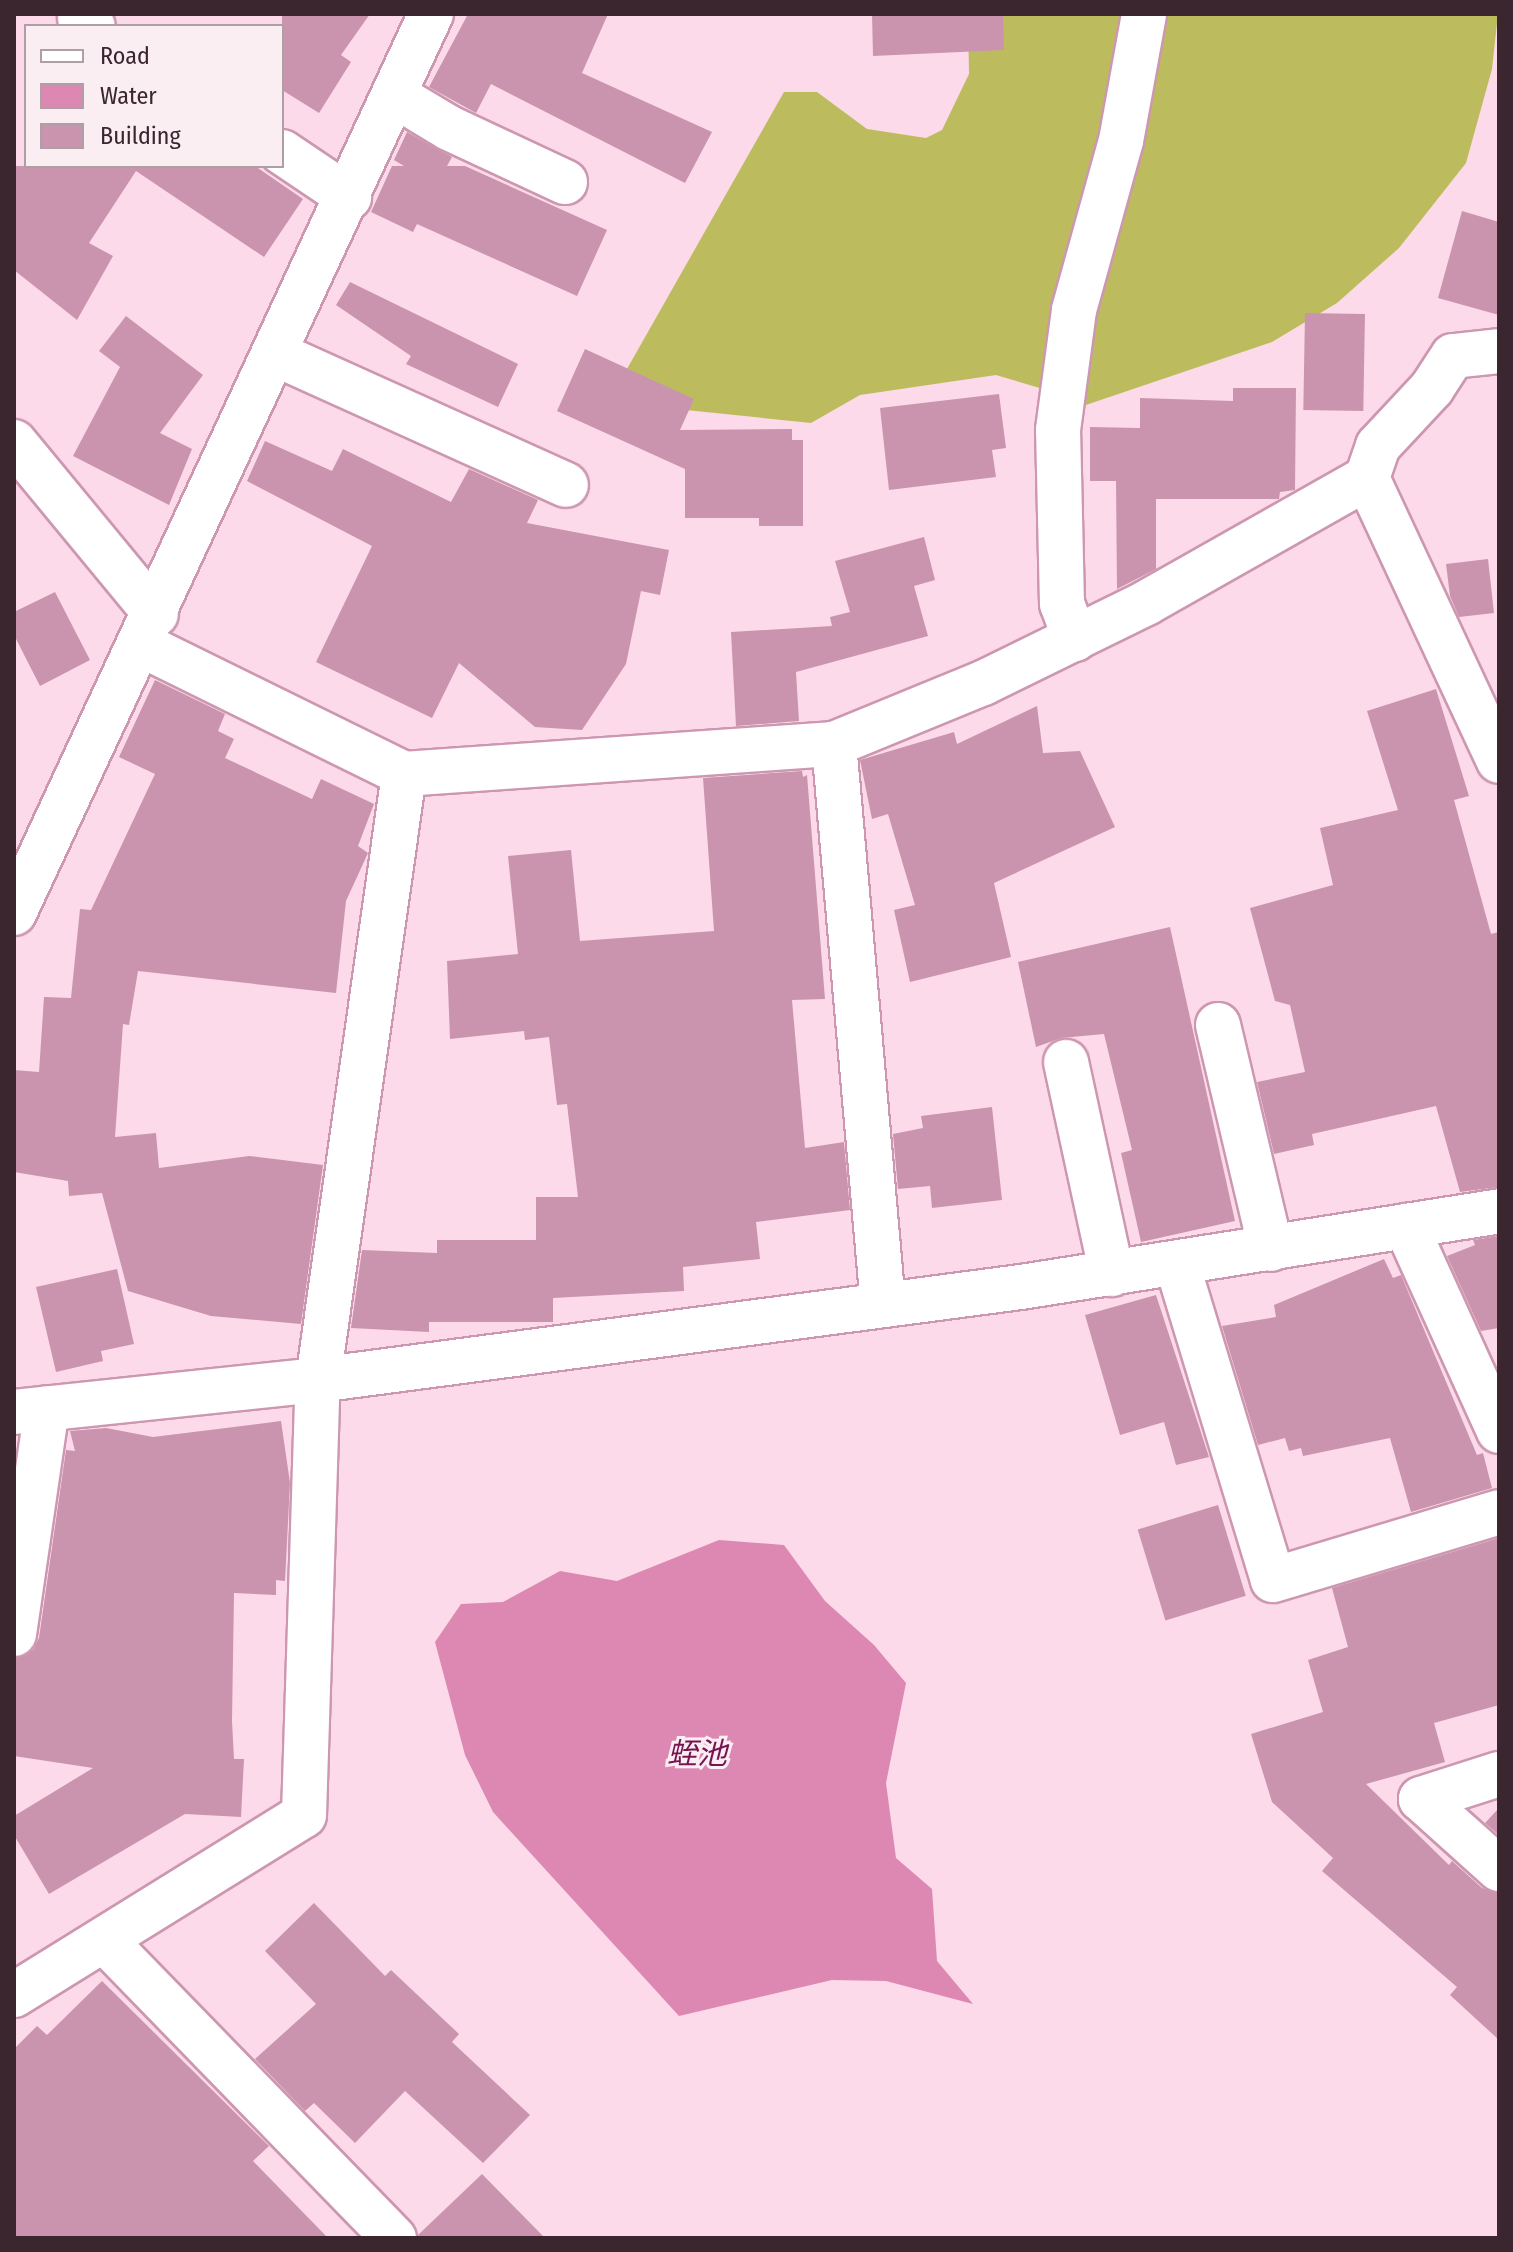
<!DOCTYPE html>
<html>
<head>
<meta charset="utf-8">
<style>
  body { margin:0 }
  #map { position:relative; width:1513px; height:2252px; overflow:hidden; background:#fcdae9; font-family:"Fira Sans Condensed","Noto Sans JP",sans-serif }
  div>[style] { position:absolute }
  .forest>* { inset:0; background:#bcbc5f }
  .water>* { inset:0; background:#dd88b2 }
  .building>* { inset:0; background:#ca94ae; transform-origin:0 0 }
  .roads { filter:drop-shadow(2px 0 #cd97b1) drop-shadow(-2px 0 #cd97b1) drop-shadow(0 2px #cd97b1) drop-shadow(0 -2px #cd97b1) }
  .minor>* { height:44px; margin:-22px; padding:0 22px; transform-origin:22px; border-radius:22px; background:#fff }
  span { translate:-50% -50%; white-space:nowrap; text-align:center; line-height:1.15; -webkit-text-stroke:6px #faeef3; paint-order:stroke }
  .water-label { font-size:30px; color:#781351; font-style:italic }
  .frame { position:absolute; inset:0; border:16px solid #3b2630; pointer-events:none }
  .legend { position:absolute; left:24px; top:24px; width:260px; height:144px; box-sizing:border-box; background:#faeef3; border:2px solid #ae9ea5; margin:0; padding:10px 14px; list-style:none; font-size:24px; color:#3b2630 }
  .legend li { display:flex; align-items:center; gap:16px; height:40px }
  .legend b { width:40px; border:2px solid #ae9ea5 }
</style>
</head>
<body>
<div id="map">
  <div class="forest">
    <div style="clip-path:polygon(968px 14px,1136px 14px,1053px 392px,996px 375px,860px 395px,811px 423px,686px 410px,619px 383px,784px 92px,817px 92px,867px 129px,926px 138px,942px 130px,969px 74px)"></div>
    <div style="clip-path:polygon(1154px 14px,1498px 14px,1492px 69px,1466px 163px,1399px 248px,1337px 303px,1272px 342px,1077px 408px)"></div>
  </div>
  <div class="water">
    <div style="clip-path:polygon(719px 1540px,784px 1545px,825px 1601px,874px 1645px,906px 1683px,886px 1783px,896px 1858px,932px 1889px,937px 1961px,973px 2004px,886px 1981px,832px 1980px,679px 2016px,493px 1812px,465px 1755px,435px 1642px,461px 1604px,503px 1602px,560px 1571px,617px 1581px)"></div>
  </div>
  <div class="building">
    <div style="clip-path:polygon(282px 14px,370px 14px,341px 55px,351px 62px,319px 113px,282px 90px)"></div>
    <div style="clip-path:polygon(468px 14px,608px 14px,582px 73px,712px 132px,685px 183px,491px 84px,476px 113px,429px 87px)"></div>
    <div style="clip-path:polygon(872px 14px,1003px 14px,1004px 50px,873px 56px)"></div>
    <div style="clip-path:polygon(407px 132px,452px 157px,447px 166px,465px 166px,607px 230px,577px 296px,417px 224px,413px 232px,371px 212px,392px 166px,404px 166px,394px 160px)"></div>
    <div style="clip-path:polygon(14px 166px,255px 166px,303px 199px,264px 257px,136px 171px,89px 243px,113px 256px,77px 320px,14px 270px)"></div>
    <div style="clip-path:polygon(1462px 211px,1499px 222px,1499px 315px,1438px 298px)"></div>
    <div style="clip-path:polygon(350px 282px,518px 364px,498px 407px,406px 364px,411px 356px,336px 305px)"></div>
    <div style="left:1305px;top:313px;width:60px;height:97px;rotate:1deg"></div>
    <div style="clip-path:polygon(126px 316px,203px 375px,160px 433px,192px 449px,169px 505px,73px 456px,120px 367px,99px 351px)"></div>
    <div style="clip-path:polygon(585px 349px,694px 399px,680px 430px,792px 429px,792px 440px,803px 440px,803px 526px,759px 526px,759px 518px,685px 518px,685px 469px,557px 411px)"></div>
    <div style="clip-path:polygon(1233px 388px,1296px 388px,1295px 490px,1280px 492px,1279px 499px,1156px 499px,1156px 569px,1117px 589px,1116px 481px,1090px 481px,1090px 427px,1140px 428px,1140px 398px,1233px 401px)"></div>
    <div style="clip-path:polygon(999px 394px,1006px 448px,992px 450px,996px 477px,889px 490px,880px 408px)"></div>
    <div style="clip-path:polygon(265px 441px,332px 471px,343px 449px,451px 502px,469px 469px,538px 500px,527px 523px,669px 550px,660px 595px,641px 591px,626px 664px,582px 730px,535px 727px,459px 663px,432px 718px,316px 662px,372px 546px,247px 481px)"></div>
    <div style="clip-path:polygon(924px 537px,935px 580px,914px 586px,928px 636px,796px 672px,799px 721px,736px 726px,731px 632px,832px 626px,830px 617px,850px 612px,835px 561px)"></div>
    <div style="clip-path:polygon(1488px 559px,1494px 613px,1459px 617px,1450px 596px,1446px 564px)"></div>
    <div style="clip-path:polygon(55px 592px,90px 660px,40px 686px,14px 635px,14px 612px)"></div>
    <div style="clip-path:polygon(155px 680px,225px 714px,218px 731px,234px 739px,225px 758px,312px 799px,321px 779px,374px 804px,358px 846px,368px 853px,346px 901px,336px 993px,138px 971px,129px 1025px,123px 1024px,115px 1137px,156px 1133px,159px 1168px,249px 1156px,323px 1165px,301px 1324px,211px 1316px,128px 1291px,102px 1193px,69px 1196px,68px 1181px,14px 1172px,14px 1070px,39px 1072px,44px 997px,71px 998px,80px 909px,91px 910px,155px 774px,119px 757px)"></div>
    <div style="clip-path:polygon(1436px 689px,1469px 796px,1454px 800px,1491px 934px,1499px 932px,1499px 1187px,1460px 1192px,1436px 1106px,1312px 1134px,1314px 1145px,1274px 1154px,1257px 1082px,1305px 1072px,1290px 1005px,1275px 1001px,1250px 908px,1333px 885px,1320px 828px,1398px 810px,1367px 711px)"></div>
    <div style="clip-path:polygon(1037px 706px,1043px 753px,1080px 751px,1115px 827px,994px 883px,1011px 957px,910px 982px,894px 910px,915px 905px,888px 814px,872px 819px,860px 760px,954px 732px,957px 744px)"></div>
    <div style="clip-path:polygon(802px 771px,803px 777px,807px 775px,825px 999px,792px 1000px,805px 1148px,844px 1142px,850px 1210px,756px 1222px,760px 1259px,683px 1267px,684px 1291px,553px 1298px,553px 1322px,429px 1322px,429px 1332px,351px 1328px,362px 1250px,437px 1253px,437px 1240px,536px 1240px,536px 1197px,578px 1197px,567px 1104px,557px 1105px,549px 1037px,525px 1040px,524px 1031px,450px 1039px,447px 961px,518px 954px,508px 856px,571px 850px,580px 941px,714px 931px,703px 778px)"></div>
    <div style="clip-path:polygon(1170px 927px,1235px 1221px,1141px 1242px,1121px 1153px,1132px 1150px,1104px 1034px,1061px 1038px,1036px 1047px,1018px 962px)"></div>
    <div style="clip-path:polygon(992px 1107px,1002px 1200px,932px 1208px,930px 1186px,898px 1189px,893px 1134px,923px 1128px,921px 1116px)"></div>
    <div style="clip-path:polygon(1499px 1236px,1499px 1328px,1481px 1331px,1447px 1256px,1475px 1245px,1473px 1240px)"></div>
    <div style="clip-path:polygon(1384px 1259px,1393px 1278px,1401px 1275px,1477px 1455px,1483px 1453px,1492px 1488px,1411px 1512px,1390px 1438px,1303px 1456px,1301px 1448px,1289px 1451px,1285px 1438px,1258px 1445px,1222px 1326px,1276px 1317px,1274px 1305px)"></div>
    <div style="clip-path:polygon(117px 1269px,134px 1344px,101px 1351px,103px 1361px,56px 1372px,36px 1287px)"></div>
    <div style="clip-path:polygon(1156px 1295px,1209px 1457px,1176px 1465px,1164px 1422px,1120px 1435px,1085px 1315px)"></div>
    <div style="clip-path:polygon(281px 1421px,290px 1483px,285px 1581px,276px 1580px,276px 1595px,234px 1593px,232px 1721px,234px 1759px,244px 1759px,241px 1817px,185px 1814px,49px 1894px,14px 1835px,14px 1816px,93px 1768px,14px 1756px,14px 1658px,33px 1650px,39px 1638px,66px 1450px,75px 1451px,70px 1431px,106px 1428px,153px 1437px)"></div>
    <div style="left:1218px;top:1505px;width:95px;height:84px;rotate:73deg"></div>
    <div style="clip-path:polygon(1499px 1538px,1499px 1705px,1434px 1723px,1445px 1762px,1366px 1784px,1449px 1865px,1452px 1861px,1482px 1888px,1499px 1893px,1499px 2040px,1450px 1995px,1457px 1987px,1322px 1871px,1333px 1858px,1272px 1802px,1251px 1734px,1323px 1712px,1308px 1660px,1348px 1647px,1332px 1588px)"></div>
    <div style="clip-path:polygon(1499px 1808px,1499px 1835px,1485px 1823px)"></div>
    <div style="clip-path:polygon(314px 1903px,385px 1976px,391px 1970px,459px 2034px,452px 2042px,530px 2115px,483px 2163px,405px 2091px,355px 2143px,314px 2103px,305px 2111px,255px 2059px,316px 2004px,265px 1951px)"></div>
    <div style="clip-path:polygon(102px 1981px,269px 2146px,253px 2161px,328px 2238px,14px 2238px,14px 2049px,37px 2026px,47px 2035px)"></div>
    <div style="clip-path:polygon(482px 2174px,545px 2238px,418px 2238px,418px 2235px)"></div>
  </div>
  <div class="roads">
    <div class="minor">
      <div style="left:80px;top:18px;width:15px;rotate:32deg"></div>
      <div style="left:394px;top:95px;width:64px;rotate:31deg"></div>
      <div style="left:449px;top:128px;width:128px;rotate:25deg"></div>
      <div style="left:282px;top:152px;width:81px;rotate:33.9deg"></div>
      <div style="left:276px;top:354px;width:318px;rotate:24.3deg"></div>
      <div style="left:14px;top:442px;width:223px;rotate:50.5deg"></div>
      <div style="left:1367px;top:478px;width:312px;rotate:65deg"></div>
      <div style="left:1075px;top:639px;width:37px;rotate:-110deg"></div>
      <div style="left:1062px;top:604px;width:174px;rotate:-91.3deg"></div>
      <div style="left:1058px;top:430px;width:121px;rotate:-82.4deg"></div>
      <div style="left:1074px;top:310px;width:175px;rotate:-74.5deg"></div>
      <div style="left:1121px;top:141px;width:129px;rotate:-79.7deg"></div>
      <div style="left:140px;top:644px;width:294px;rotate:26.2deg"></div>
      <div style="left:404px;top:774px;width:431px;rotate:-4deg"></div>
      <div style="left:834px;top:744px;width:161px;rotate:-22.3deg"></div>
      <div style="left:983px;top:683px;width:182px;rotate:-26.1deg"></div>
      <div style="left:1146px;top:603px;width:254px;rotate:-29.5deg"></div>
      <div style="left:1367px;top:478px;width:34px;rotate:-71deg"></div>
      <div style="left:1378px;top:446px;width:79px;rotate:-47deg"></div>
      <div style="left:1432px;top:388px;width:38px;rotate:-57deg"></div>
      <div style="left:1453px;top:356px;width:46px;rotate:-6.2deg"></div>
      <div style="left:834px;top:744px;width:563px;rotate:85.01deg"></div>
      <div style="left:14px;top:913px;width:991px;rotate:-65.12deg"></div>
      <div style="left:1218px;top:1025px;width:230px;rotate:76.7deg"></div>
      <div style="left:1066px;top:1062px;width:217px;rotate:77.8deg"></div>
      <div style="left:1406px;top:1226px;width:225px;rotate:65.6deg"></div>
      <div style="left:1177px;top:1264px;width:330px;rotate:73.1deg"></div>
      <div style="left:1273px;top:1580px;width:236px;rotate:-16.7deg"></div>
      <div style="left:14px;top:1412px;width:306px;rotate:-6deg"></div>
      <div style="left:318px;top:1380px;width:709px;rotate:-7.54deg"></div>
      <div style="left:1021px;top:1287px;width:484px;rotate:-9deg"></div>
      <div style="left:14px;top:1634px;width:228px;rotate:-81.7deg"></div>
      <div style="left:1499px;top:1774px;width:82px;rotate:162.2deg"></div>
      <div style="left:1421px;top:1799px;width:105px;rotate:41.9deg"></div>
      <div style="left:104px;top:1940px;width:416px;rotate:45.8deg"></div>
      <div style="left:14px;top:1995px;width:341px;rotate:-31.8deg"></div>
      <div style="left:304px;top:1815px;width:435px;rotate:-88.2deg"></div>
      <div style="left:318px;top:1380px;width:612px;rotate:-81.92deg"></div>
    </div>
  </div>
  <div class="water-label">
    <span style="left:697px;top:1754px">蛭池</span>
  </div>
  <div class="frame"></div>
  <ul class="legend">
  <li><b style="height:10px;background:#fff"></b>Road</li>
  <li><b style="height:22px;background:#dd88b2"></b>Water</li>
  <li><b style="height:22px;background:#ca94ae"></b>Building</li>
  </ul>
</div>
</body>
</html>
